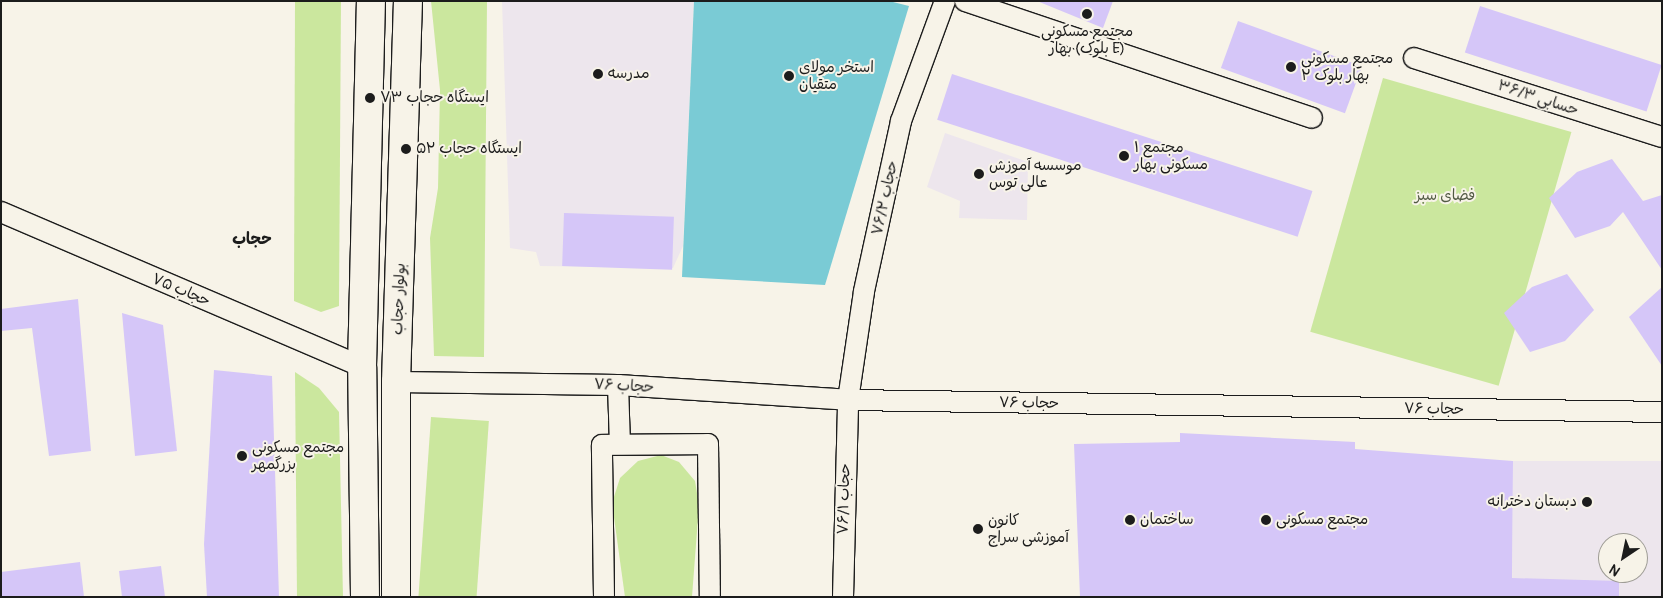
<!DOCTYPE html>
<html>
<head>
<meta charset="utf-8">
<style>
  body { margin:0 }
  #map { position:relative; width:1663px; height:598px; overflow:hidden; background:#f7f3e8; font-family:Pangolin,"Playpen Sans Arabic",sans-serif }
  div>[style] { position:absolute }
  .built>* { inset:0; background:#ede6ed }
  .green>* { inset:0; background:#cbe79e; transform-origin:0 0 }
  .water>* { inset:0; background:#7acbd5 }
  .building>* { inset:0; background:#d5c6f8; transform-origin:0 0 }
  .roads { filter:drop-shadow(1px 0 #1c1c1c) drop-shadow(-1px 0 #1c1c1c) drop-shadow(0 1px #1c1c1c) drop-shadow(0 -1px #1c1c1c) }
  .minor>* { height:20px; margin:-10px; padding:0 10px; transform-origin:10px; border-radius:10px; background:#f7f3e8 }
  .secondary>* { height:28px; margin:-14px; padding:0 14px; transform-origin:14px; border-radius:14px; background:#f7f3e8 }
  .dots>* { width:14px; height:14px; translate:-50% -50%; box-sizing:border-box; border:2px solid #f7f3e8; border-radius:50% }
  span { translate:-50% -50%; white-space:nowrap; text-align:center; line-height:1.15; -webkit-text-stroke:4px #f7f3e8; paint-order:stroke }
  .poi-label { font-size:15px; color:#1c1c1c }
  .left { translate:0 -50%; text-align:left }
  .right { translate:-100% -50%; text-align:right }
  .street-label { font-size:15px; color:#1c1c1c }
  .park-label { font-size:15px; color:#515943 }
  .neighbourhood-label { font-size:16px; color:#1c1c1c; font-weight:700 }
  .frame { position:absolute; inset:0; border:2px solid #1c1c1c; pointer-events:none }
  .north { position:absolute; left:1598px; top:533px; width:50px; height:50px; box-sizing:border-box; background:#f7f3e8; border:1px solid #9f9d96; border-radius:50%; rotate:214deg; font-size:14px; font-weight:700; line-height:20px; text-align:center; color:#1c1c1c }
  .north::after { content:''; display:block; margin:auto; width:18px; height:22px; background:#1c1c1c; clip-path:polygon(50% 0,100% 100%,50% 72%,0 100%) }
</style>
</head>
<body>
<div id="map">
  <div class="built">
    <div style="clip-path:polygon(502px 1px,694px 1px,683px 246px,673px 268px,540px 266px,536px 252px,510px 248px)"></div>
    <div style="clip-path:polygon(945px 133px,1028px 162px,1027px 220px,959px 218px,960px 201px,927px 187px)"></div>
    <div style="clip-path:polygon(evenodd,1513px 461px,1662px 461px,1662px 597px,1512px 597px,1513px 461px,1608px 543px,1638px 543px,1638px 573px,1608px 573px,1608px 543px)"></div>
  </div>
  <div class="green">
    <div style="clip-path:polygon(295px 1px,341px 1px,339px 306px,321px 312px,294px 301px)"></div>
    <div style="clip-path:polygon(431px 1px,487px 1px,484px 357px,434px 356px,430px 238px,438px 188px,440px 90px)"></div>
    <div style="left:1383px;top:78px;width:196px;height:264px;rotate:16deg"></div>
    <div style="clip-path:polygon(295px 372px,319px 388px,339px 412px,343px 597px,297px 597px)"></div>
    <div style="left:431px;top:417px;width:58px;height:180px;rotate:4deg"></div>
    <div style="clip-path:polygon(661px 455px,679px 462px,695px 481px,699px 505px,692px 597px,625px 597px,612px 503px,620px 478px,638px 461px)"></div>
  </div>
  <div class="water">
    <div style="clip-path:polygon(694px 1px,889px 1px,909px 6px,825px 285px,682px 277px)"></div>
  </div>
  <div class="building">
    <div style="clip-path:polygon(1037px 1px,1113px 1px,1103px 28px)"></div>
    <div style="left:1480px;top:6px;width:191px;height:49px;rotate:18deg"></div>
    <div style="left:1238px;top:21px;width:132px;height:50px;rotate:20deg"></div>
    <div style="left:952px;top:74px;width:379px;height:48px;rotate:18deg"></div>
    <div style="clip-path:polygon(1612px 159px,1643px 201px,1662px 195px,1662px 270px,1623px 212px,1610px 226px,1575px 238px,1549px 198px,1577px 172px)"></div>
    <div style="left:564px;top:213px;width:110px;height:53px;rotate:2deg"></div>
    <div style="clip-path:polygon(1567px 274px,1594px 310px,1565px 341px,1530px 352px,1504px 313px,1532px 287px)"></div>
    <div style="clip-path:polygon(1662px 287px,1662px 366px,1629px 317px)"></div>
    <div style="clip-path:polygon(78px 299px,91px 451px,49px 456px,32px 328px,1px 331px,1px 309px)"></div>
    <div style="clip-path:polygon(122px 313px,163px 325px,177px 451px,135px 456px)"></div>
    <div style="clip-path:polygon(214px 370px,272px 376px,279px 597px,207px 597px,204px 544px)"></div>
    <div style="clip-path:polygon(1180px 433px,1355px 442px,1355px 449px,1513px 461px,1512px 578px,1619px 581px,1619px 597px,1080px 597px,1074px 444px,1180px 442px)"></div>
    <div style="clip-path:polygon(80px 562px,84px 597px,1px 597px,1px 572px)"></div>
    <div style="clip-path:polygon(161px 566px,165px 597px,122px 597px,119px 571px)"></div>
  </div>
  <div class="roads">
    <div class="minor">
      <div style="left:965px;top:1px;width:366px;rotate:18.6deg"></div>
      <div style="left:1414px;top:58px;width:260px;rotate:17.7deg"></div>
      <div style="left:1px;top:212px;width:393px;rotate:23.2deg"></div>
      <div style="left:396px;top:382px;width:222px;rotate:0.8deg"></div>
      <div style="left:618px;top:385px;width:230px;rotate:3.7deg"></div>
      <div style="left:848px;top:400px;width:814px;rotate:0.84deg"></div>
      <div style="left:618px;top:385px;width:59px;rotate:88.1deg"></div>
      <div style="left:604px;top:597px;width:152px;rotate:-90.8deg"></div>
      <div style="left:602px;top:445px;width:106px;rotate:-0.5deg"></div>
      <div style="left:708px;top:444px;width:153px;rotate:89.3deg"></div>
      <div style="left:843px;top:597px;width:197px;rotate:-88.5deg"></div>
      <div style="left:848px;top:400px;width:110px;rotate:-81.6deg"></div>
      <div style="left:864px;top:291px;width:174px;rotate:-77.7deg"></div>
      <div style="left:901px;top:121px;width:128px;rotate:-69.9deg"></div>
    </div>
    <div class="secondary">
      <div style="left:365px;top:597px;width:230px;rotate:-90.7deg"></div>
      <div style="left:362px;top:367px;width:366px;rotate:-88.6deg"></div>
      <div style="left:396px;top:597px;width:215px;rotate:-90deg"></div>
      <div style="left:396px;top:382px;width:381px;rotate:-88.2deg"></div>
    </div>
  </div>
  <div class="dots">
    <div style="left:1087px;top:14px;background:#1c1c1c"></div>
    <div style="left:1291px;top:67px;background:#1c1c1c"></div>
    <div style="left:598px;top:74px;background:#1c1c1c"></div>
    <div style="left:789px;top:76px;background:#1c1c1c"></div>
    <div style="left:370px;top:98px;background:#1c1c1c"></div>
    <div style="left:406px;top:149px;background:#1c1c1c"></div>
    <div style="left:1124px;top:156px;background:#1c1c1c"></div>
    <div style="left:979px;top:174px;background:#1c1c1c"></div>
    <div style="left:242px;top:456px;background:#1c1c1c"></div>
    <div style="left:1587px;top:502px;background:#1c1c1c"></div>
    <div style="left:1130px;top:520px;background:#1c1c1c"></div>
    <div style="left:1266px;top:520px;background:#1c1c1c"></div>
    <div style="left:978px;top:529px;background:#1c1c1c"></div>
  </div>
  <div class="poi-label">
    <span style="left:1087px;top:40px">مجتمع مسکونی<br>بهار (بلوک E)</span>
    <span class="left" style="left:1301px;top:67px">مجتمع مسکونی<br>بهار بلوک ۲</span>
    <span class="left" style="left:799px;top:76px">استخر مولای<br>متقیان</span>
    <span class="left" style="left:608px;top:74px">مدرسه</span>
    <span class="left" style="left:380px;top:98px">ایستگاه حجاب ۷۳</span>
    <span class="left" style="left:1134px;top:156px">۱ مجتمع<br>مسکونی بهار</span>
    <span class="left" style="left:416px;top:149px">ایستگاه حجاب ۵۲</span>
    <span class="left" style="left:989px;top:174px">موسسه آموزش<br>عالی توس</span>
    <span class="left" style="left:252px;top:456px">مجتمع مسکونی<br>بزرگمهر</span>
    <span class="right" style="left:1577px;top:502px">دبستان دخترانه</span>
    <span class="left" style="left:988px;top:529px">کانون<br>آموزشی سراج</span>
    <span class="left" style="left:1140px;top:520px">ساختمان</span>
    <span class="left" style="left:1276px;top:520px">مجتمع مسکونی</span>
  </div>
  <div class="street-label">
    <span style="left:1538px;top:98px;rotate:18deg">حسابی ۳۶/۳</span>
    <span style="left:885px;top:198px;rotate:-78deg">حجاب ۷۶/۲</span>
    <span style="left:181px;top:290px;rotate:23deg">حجاب ۷۵</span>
    <span style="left:399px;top:299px;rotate:-88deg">بولوار حجاب</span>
    <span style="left:624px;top:386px;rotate:3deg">حجاب ۷۶</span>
    <span style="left:1029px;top:403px;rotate:1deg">حجاب ۷۶</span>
    <span style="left:1434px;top:409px;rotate:1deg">حجاب ۷۶</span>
    <span style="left:844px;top:499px;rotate:-88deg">حجاب ۷۶/۱</span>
  </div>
  <div class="park-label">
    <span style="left:1445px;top:196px">فضای سبز</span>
  </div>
  <div class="neighbourhood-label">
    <span style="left:252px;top:239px">حجاب</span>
  </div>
  <div class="frame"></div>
  <div class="north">N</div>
</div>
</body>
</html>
